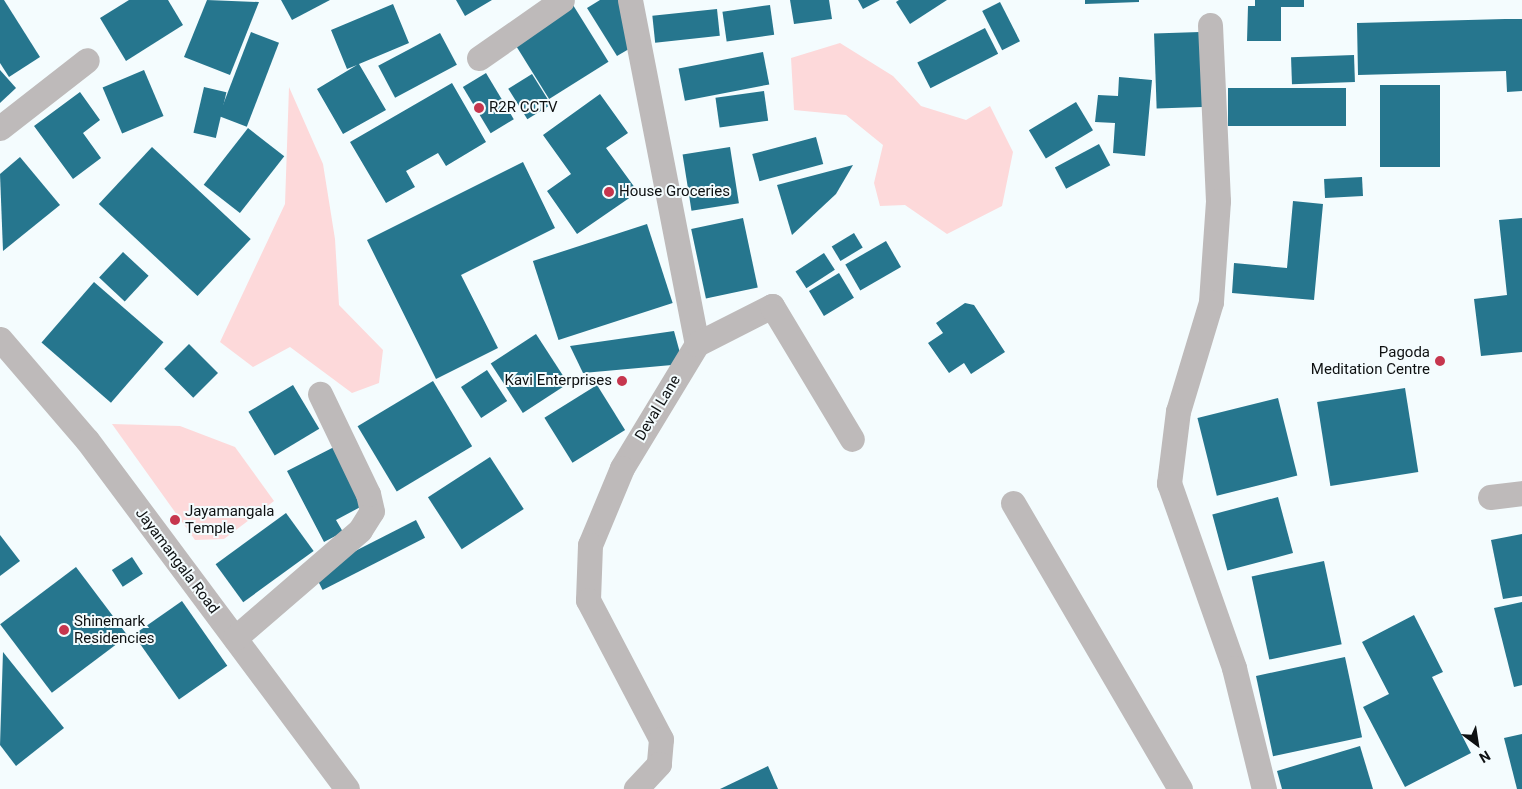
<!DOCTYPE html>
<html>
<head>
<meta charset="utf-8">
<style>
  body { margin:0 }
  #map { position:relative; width:1522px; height:789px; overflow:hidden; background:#f4fcfe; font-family:Roboto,sans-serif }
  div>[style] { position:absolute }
  .green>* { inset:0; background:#fdd9da }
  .building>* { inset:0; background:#26768e; transform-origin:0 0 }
  .street>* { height:25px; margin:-12.5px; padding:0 12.5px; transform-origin:12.5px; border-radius:12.5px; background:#bebaba }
  .dots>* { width:14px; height:14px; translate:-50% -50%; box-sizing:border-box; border:2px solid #f4fcfe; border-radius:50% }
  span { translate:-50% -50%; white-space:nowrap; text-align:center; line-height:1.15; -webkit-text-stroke:4px #f4fcfe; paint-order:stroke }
  .poi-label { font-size:15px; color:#0e1112 }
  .left { translate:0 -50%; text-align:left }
  .right { translate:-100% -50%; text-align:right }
  .street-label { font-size:15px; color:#0e1112 }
  .north { position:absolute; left:1452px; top:719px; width:50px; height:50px; -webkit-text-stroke:4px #f4fcfe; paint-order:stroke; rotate:149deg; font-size:14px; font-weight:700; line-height:20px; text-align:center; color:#0e1112 }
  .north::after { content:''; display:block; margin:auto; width:18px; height:22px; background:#0e1112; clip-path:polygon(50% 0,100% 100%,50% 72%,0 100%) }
</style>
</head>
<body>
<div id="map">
  <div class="green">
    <div style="clip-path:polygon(840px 43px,893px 76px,921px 106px,966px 120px,990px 106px,1013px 152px,1002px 206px,947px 234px,905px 205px,880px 206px,874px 183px,883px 145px,846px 115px,794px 110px,791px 58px)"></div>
    <div style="clip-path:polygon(289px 87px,323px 164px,335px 239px,339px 305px,383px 350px,379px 383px,352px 393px,290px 347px,253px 367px,220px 342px,285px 204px)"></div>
    <div style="clip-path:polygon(112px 424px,180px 426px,235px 447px,274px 501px,224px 539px,195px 540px)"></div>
  </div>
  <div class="building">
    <div style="clip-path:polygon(0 0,4px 0,40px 57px,9px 77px,0 63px)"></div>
    <div style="clip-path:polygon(129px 0,168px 0,183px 25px,126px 61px,100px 18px)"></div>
    <div style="clip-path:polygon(207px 0,259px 2px,230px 75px,184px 57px)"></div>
    <div style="clip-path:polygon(281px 0,330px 0,292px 20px)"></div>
    <div style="clip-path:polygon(456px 0,492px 0,465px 16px)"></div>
    <div style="clip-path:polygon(600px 0,622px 0,634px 46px,617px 56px,587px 8px)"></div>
    <div style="clip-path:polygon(790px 0,829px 0,832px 19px,794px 24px)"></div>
    <div style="clip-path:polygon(858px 0,880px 0,863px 9px)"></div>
    <div style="clip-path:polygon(899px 0,947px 0,910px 24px,896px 2px)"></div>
    <div style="clip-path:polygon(1085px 0,1139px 0,1139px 2px,1085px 4px)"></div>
    <div style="clip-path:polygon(1255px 0,1304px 0,1304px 7px,1281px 7px,1281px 41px,1247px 41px,1248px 6px,1255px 6px)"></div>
    <div style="left:1000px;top:2px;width:44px;height:20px;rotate:63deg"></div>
    <div style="clip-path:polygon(393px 4px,409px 43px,359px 64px,386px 110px,343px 134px,317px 89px,357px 65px,347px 69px,331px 30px)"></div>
    <div style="left:573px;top:5px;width:67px;height:70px;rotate:58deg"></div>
    <div style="left:770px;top:5px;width:30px;height:48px;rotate:82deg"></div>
    <div style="left:717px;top:9px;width:27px;height:65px;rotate:84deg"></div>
    <div style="clip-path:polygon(1505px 19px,1522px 19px,1522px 91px,1507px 92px,1506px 71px,1358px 75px,1357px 23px)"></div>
    <div style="left:985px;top:28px;width:29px;height:76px;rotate:63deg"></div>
    <div style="left:251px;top:32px;width:30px;height:90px;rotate:21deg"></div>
    <div style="left:1200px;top:32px;width:75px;height:46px;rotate:88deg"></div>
    <div style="left:440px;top:33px;width:36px;height:70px;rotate:62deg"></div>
    <div style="left:763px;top:52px;width:33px;height:86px;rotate:79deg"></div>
    <div style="left:1354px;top:55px;width:27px;height:63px;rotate:88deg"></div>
    <div style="clip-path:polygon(0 70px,16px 88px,0 103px)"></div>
    <div style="left:144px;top:70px;width:50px;height:45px;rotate:67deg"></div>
    <div style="left:486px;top:73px;width:54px;height:27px;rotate:59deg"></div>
    <div style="left:532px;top:74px;width:36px;height:28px;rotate:58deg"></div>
    <div style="clip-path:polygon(1119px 77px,1152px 80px,1145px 156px,1113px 153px,1115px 123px,1095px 122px,1098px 95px,1118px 96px)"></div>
    <div style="clip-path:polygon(452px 83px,486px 142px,446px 166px,438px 153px,406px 171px,415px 187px,386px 203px,350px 142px)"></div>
    <div style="left:1380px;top:85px;width:60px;height:82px"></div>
    <div style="left:204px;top:87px;width:23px;height:47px;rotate:13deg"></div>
    <div style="left:1228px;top:88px;width:118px;height:38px"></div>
    <div style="left:764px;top:91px;width:30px;height:49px;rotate:82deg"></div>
    <div style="clip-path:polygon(80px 92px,100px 120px,83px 133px,101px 158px,73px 179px,34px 126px)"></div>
    <div style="clip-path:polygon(600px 94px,628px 133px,606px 148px,638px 192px,577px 234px,547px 191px,571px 174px,543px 135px)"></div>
    <div style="left:1076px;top:102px;width:33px;height:55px;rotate:59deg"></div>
    <div style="left:248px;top:128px;width:46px;height:72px;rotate:38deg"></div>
    <div style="left:816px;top:137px;width:28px;height:66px;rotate:75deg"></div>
    <div style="left:1099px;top:144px;width:24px;height:50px;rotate:62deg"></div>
    <div style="left:152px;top:147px;width:135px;height:78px;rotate:43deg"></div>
    <div style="left:730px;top:147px;width:57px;height:48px;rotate:81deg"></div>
    <div style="clip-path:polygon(20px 157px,60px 205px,3px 251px,0 174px)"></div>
    <div style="clip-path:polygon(523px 162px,555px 228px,461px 275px,498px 348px,436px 379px,367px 240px)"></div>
    <div style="clip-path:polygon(853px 165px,836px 194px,792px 235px,777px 185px)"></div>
    <div style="left:1362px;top:177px;width:19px;height:38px;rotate:87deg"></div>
    <div style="clip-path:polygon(1293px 201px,1323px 204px,1314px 300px,1232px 293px,1234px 263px,1287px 268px)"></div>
    <div style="left:743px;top:218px;width:71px;height:53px;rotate:78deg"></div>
    <div style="clip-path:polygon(1522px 218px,1522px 352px,1481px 356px,1474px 299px,1507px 295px,1499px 220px)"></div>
    <div style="left:647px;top:224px;width:83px;height:120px;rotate:72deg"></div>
    <div style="left:854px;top:233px;width:17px;height:26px;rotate:59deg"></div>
    <div style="left:886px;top:241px;width:30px;height:47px;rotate:60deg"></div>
    <div style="left:123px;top:252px;width:35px;height:35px;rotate:43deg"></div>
    <div style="left:824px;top:253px;width:20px;height:34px;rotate:57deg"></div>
    <div style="left:839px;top:273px;width:29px;height:35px;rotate:59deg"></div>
    <div style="left:94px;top:282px;width:92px;height:80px;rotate:41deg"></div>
    <div style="clip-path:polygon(965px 303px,974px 305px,1005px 352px,971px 374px,964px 363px,949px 373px,928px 343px,943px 333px,936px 323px)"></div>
    <div style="clip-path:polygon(674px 331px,683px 364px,583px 373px,570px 346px)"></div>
    <div style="left:536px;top:334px;width:59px;height:54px;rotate:57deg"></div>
    <div style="left:189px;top:344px;width:41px;height:35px;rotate:45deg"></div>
    <div style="left:487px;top:370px;width:37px;height:31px;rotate:57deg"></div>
    <div style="left:433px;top:381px;width:76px;height:88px;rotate:59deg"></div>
    <div style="left:293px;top:385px;width:51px;height:52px;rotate:59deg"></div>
    <div style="left:597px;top:385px;width:53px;height:62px;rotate:58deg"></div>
    <div style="left:1405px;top:388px;width:85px;height:89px;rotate:81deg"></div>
    <div style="left:1278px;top:398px;width:80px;height:83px;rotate:76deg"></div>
    <div style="clip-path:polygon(336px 446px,366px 504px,336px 520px,343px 532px,324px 542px,287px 471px)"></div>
    <div style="left:490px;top:457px;width:62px;height:74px;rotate:57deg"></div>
    <div style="left:1278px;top:497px;width:58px;height:68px;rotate:75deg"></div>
    <div style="left:286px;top:513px;width:47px;height:87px;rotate:54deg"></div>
    <div style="left:416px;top:520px;width:20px;height:115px;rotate:63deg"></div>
    <div style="clip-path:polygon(1522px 534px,1522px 596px,1503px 599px,1491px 540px)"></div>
    <div style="clip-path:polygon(0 535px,20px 561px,0 576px)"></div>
    <div style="left:132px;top:557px;width:20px;height:24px;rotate:57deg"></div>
    <div style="left:1324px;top:561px;width:85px;height:74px;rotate:78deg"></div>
    <div style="left:76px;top:567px;width:86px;height:95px;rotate:53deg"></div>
    <div style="left:182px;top:601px;width:79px;height:59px;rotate:55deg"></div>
    <div style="clip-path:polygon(1522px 602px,1522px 685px,1514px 687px,1494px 608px)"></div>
    <div style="clip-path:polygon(1414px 615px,1443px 672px,1432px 677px,1471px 753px,1405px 787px,1363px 707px,1389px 694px,1362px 642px)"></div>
    <div style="clip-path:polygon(3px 652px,64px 728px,16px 766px,0 745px)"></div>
    <div style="left:1345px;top:657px;width:82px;height:91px;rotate:78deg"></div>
    <div style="clip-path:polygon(1522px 734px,1522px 789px,1517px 789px,1504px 738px)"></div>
    <div style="clip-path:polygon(1360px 746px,1373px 789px,1282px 789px,1277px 771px)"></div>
    <div style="clip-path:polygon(768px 766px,778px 789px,720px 789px)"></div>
  </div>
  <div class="street">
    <div style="left:630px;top:0;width:350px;rotate:79deg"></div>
    <div style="left:697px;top:344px;width:145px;rotate:121.2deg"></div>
    <div style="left:622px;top:468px;width:83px;rotate:112.6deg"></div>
    <div style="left:590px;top:545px;width:55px;rotate:92.1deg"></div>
    <div style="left:588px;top:600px;width:157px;rotate:62.3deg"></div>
    <div style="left:661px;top:739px;width:25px;rotate:95deg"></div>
    <div style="left:659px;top:764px;width:34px;rotate:133deg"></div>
    <div style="left:1210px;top:25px;width:176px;rotate:87.4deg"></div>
    <div style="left:1218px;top:201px;width:101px;rotate:94deg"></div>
    <div style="left:1211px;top:302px;width:114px;rotate:106.8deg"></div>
    <div style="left:1178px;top:411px;width:73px;rotate:97.1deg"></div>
    <div style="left:1169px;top:483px;width:196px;rotate:70.6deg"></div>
    <div style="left:1234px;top:668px;width:125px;rotate:76.1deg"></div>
    <div style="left:479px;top:58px;width:101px;rotate:-34.9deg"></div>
    <div style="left:0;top:128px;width:110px;rotate:-38deg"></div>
    <div style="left:0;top:339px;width:133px;rotate:49.3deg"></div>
    <div style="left:87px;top:440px;width:435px;rotate:53.3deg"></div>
    <div style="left:697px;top:344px;width:84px;rotate:-26.9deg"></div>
    <div style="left:772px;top:306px;width:155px;rotate:59deg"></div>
    <div style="left:1490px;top:497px;width:32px;rotate:-7deg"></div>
    <div style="left:1013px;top:503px;width:331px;rotate:59.7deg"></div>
    <div style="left:235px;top:638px;width:165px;rotate:-40.8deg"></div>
    <div style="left:360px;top:530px;width:22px;rotate:-58deg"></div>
    <div style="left:372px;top:511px;width:17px;rotate:-103deg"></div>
    <div style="left:368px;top:494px;width:111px;rotate:-115.6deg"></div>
  </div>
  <div class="dots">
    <div style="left:479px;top:108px;background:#c6364e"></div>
    <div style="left:609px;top:192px;background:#c6364e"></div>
    <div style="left:1440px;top:361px;background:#c6364e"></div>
    <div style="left:622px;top:381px;background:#c6364e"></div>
    <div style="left:175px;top:520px;background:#c6364e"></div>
    <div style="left:64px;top:630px;background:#c6364e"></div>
  </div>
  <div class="poi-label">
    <span class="left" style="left:489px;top:108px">R2R CCTV</span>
    <span class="left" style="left:619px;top:192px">House Groceries</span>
    <span class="right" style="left:1430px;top:361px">Pagoda<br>Meditation Centre</span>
    <span class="right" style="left:612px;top:381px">Kavi Enterprises</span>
    <span class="left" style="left:185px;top:520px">Jayamangala<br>Temple</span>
    <span class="left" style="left:74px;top:630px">Shinemark<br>Residencies</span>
  </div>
  <div class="street-label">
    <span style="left:658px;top:408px;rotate:-59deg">Deval Lane</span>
    <span style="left:177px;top:561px;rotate:53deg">Jayamangala Road</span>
  </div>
  <div class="north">N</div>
</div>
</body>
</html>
